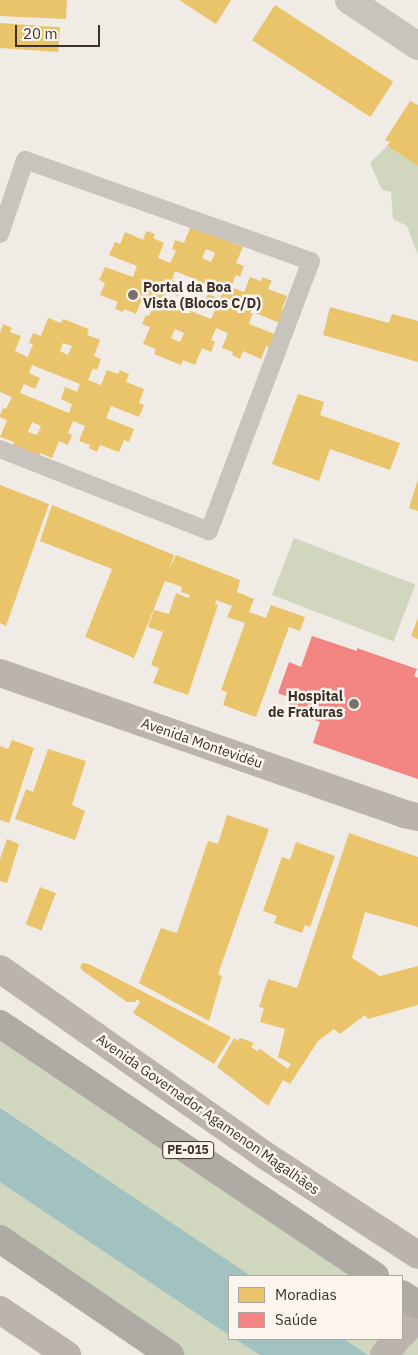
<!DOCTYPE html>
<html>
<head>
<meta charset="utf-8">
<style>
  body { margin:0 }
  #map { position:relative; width:418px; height:1355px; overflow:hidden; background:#f0ebe5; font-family:"IBM Plex Sans",sans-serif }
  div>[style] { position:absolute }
  .green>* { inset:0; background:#d1d6bf; transform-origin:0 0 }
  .water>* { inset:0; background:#a1c2c1 }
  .homes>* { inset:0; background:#e9c46a; transform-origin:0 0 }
  .health>* { inset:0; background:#f28482 }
  .lane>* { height:18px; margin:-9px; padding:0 9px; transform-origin:9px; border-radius:9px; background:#c9c3be }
  .street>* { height:28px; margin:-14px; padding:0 14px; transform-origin:14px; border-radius:14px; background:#c9c3be }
  .secondary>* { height:28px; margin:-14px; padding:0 14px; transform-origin:14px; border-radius:14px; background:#bab3ae }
  .highway>* { height:28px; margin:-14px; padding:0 14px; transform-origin:14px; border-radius:14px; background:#afaaa4 }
  .dots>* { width:14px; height:14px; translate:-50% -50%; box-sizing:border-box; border:2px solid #fbf5ee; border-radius:50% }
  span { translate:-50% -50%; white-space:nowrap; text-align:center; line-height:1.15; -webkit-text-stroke:5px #fbf5ee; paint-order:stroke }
  .shield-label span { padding:1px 4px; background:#fbf5ee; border:1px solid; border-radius:4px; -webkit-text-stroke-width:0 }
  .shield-label { font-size:12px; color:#3b302b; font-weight:700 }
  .poi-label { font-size:14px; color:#3b302b; font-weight:700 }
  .left { translate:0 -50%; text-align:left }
  .right { translate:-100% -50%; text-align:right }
  .street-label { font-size:14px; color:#3b302b }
  .legend { position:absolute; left:228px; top:1275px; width:175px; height:65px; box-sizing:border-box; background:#fbf5ee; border:1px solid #aea6a0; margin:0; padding:6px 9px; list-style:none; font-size:15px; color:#3b302b }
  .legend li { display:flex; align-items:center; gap:10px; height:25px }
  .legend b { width:25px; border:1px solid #aea6a0 }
  .scale { position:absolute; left:15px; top:25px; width:85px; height:22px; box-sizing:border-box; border:2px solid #3b302b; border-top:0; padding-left:6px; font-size:15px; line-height:18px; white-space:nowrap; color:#3b302b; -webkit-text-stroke:4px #fbf5ee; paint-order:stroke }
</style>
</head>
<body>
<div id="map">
  <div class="green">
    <div style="clip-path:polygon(387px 146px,418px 166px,418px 255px,407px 226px,393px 219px,391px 192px,382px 190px,370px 163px)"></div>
    <div style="left:294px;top:538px;width:130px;height:61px;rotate:21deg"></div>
    <div style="clip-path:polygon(0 1024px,375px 1276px,229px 1276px,229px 1339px,397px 1339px,384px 1355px,170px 1355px,0 1239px)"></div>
    <div style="clip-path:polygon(418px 1336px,418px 1355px,401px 1355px)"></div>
  </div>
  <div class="water">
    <div style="clip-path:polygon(0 1108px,251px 1276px,229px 1276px,229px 1335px,0 1182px)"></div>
    <div style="clip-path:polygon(235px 1339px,344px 1339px,368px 1355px,260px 1355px)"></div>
  </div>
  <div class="homes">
    <div style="clip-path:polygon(0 0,67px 0,66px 19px,0 16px)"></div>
    <div style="clip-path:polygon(179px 0,231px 0,216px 24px)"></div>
    <div style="left:275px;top:5px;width:141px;height:42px;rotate:33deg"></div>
    <div style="left:0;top:23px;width:60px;height:25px;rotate:4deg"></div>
    <div style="clip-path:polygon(410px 101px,418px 105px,418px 166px,387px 146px,390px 142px,385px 140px)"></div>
    <div style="clip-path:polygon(evenodd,191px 225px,232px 236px,230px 242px,243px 247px,236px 263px,244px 266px,240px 277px,236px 275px,231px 287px,244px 292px,250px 277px,261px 281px,263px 277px,272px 281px,268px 289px,287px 296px,282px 309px,286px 312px,282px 324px,253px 312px,249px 324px,277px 335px,272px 349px,266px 346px,261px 359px,243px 351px,240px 359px,232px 355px,233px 352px,222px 348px,228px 333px,216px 328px,211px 340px,215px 342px,211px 352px,202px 348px,195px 365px,183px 360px,181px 365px,154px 354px,156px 349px,143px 344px,150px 327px,142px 324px,146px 315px,149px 316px,154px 304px,142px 299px,136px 314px,124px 309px,123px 312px,115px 309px,118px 302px,100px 295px,105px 283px,99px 280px,105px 267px,133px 277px,137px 266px,109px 255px,115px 242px,120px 244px,125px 232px,143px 240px,146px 231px,155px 234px,153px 238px,164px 243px,158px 258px,170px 263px,176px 251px,172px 249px,175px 240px,184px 243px,191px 225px,206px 249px,215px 253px,211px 262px,202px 258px,206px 249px,191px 225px,175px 271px,223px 291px,220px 299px,208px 294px,203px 306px,215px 310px,211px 319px,163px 300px,167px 291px,178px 296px,182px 284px,172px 280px,175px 271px,191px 225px,175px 329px,184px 333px,180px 342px,171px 338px,175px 329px)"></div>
    <div style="clip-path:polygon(330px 307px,389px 323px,392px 314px,418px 321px,418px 362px,323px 335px)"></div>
    <div style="clip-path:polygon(evenodd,48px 318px,61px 323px,63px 319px,89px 329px,87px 335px,100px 340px,94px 356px,101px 359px,97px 370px,93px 368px,88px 380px,101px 385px,107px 370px,118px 374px,120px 370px,129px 374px,126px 382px,144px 389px,139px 403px,144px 405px,139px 417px,111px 406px,106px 418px,134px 429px,129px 442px,124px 440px,119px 452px,100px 445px,97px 452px,89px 448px,90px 445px,79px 441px,85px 426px,73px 421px,68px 433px,72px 435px,68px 445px,59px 441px,52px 458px,40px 453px,38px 458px,12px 448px,14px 442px,0 437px,7px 420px,0 417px,0 415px,3px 408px,6px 409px,12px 397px,0 392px,0 333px,3px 324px,12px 328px,10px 332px,21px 336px,15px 351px,28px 357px,33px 344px,29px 343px,33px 333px,41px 336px,48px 318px,63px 343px,72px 346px,68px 355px,60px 351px,63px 343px,48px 318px,32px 365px,80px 384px,77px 392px,65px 387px,61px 399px,72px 404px,69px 413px,20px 393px,24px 384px,35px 389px,40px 378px,29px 373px,32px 365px,48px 318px,32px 422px,41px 426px,37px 435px,28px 432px,32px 422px)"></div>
    <div style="clip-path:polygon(298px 394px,324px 402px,320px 415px,400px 443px,390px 470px,330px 449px,319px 481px,272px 464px)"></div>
    <div style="clip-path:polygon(418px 479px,418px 511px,409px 508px)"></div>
    <div style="clip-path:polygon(0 485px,49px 504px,6px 626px,0 623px)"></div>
    <div style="clip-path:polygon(52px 505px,174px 555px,169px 569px,176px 555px,240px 580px,237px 592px,254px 599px,249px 612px,266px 618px,271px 605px,305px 617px,300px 631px,289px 627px,256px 717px,223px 705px,227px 692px,221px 690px,245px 623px,227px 617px,232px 606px,216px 600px,215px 604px,218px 605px,188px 695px,153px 683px,159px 668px,151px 665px,163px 632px,148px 627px,154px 610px,169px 614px,176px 593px,188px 598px,190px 595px,181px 592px,182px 587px,165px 581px,134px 658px,85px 637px,112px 569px,40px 541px)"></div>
    <div style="clip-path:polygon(418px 618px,418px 639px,411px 636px)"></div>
    <div style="clip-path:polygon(12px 740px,34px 748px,9px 823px,0 820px,0 746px,8px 749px)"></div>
    <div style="clip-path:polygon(48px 749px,86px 761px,72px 805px,85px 811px,75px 840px,15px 819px,26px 789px,33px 792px)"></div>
    <div style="clip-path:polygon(227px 815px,269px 829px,218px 974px,222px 976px,209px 1021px,139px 983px,161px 928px,177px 933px,208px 841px,218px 844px)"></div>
    <div style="clip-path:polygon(349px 833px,418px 857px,418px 927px,365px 912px,352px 958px,380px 976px,418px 966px,418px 1005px,368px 1019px,365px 1015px,340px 1034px,334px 1029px,318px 1041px,290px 1084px,283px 1080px,268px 1106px,217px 1067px,234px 1038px,238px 1041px,240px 1038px,254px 1043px,251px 1047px,257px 1051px,260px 1049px,288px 1069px,291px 1064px,278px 1057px,285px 1029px,260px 1022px,264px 1008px,259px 1007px,268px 979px,297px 988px)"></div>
    <div style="clip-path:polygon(7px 839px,19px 844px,7px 883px,0 881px,0 859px)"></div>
    <div style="clip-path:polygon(296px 842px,335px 856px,310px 927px,305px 925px,302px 933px,274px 923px,277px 916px,263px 911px,282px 857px,290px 860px)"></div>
    <div style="left:40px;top:887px;width:17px;height:40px;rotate:21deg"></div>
    <div style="clip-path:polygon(83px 963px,89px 964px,231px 1037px,214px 1064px,133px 1013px,140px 1002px,137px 999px,135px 1002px,127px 1002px,83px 971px,80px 967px)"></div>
  </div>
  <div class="health">
    <div style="clip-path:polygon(312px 636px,357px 651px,357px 648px,417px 669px,414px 676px,418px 678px,418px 779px,313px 743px,320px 722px,287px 710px,291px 698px,278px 693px,289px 662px,301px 667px)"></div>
  </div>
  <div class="lane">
    <div style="left:0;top:234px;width:78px;rotate:-71.3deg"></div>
    <div style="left:25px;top:160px;width:303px;rotate:19.5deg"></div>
    <div style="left:311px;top:261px;width:289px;rotate:110.7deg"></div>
    <div style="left:209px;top:531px;width:225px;rotate:-158.6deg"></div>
  </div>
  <div class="street">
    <div style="left:349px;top:0;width:83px;rotate:33.7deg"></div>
  </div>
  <div class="secondary">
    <div style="left:0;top:673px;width:428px;rotate:19.2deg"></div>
    <div style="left:404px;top:814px;width:14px;rotate:12deg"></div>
    <div style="left:0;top:969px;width:325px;rotate:35.1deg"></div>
    <div style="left:266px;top:1156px;width:181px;rotate:33.1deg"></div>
    <div style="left:0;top:1310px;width:81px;rotate:33.9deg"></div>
    <div style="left:402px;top:1334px;width:24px;rotate:-48deg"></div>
    <div style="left:384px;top:1355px;width:21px;rotate:-51deg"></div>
  </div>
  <div class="highway">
    <div style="left:0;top:1024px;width:452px;rotate:33.9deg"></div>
    <div style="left:0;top:1239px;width:206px;rotate:34.3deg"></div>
    <div style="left:402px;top:1294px;width:19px;rotate:35deg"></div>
  </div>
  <div class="dots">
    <div style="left:133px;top:295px;background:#7a716c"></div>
    <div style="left:354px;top:704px;background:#7a716c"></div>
  </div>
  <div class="shield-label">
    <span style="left:188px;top:1150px">PE-015</span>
  </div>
  <div class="poi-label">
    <span class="left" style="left:143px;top:295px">Portal da Boa<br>Vista (Blocos C/D)</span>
    <span class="right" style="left:343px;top:704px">Hospital<br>de Fraturas</span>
  </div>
  <div class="street-label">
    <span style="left:202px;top:743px;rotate:19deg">Avenida Montevidéu</span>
    <span style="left:208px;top:1114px;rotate:35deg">Avenida Governador Agamenon Magalhães</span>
  </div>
  <ul class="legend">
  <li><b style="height:14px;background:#e9c46a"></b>Moradias</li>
  <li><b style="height:14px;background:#f28482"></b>Saúde</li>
  </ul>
  <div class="scale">20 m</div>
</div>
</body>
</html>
